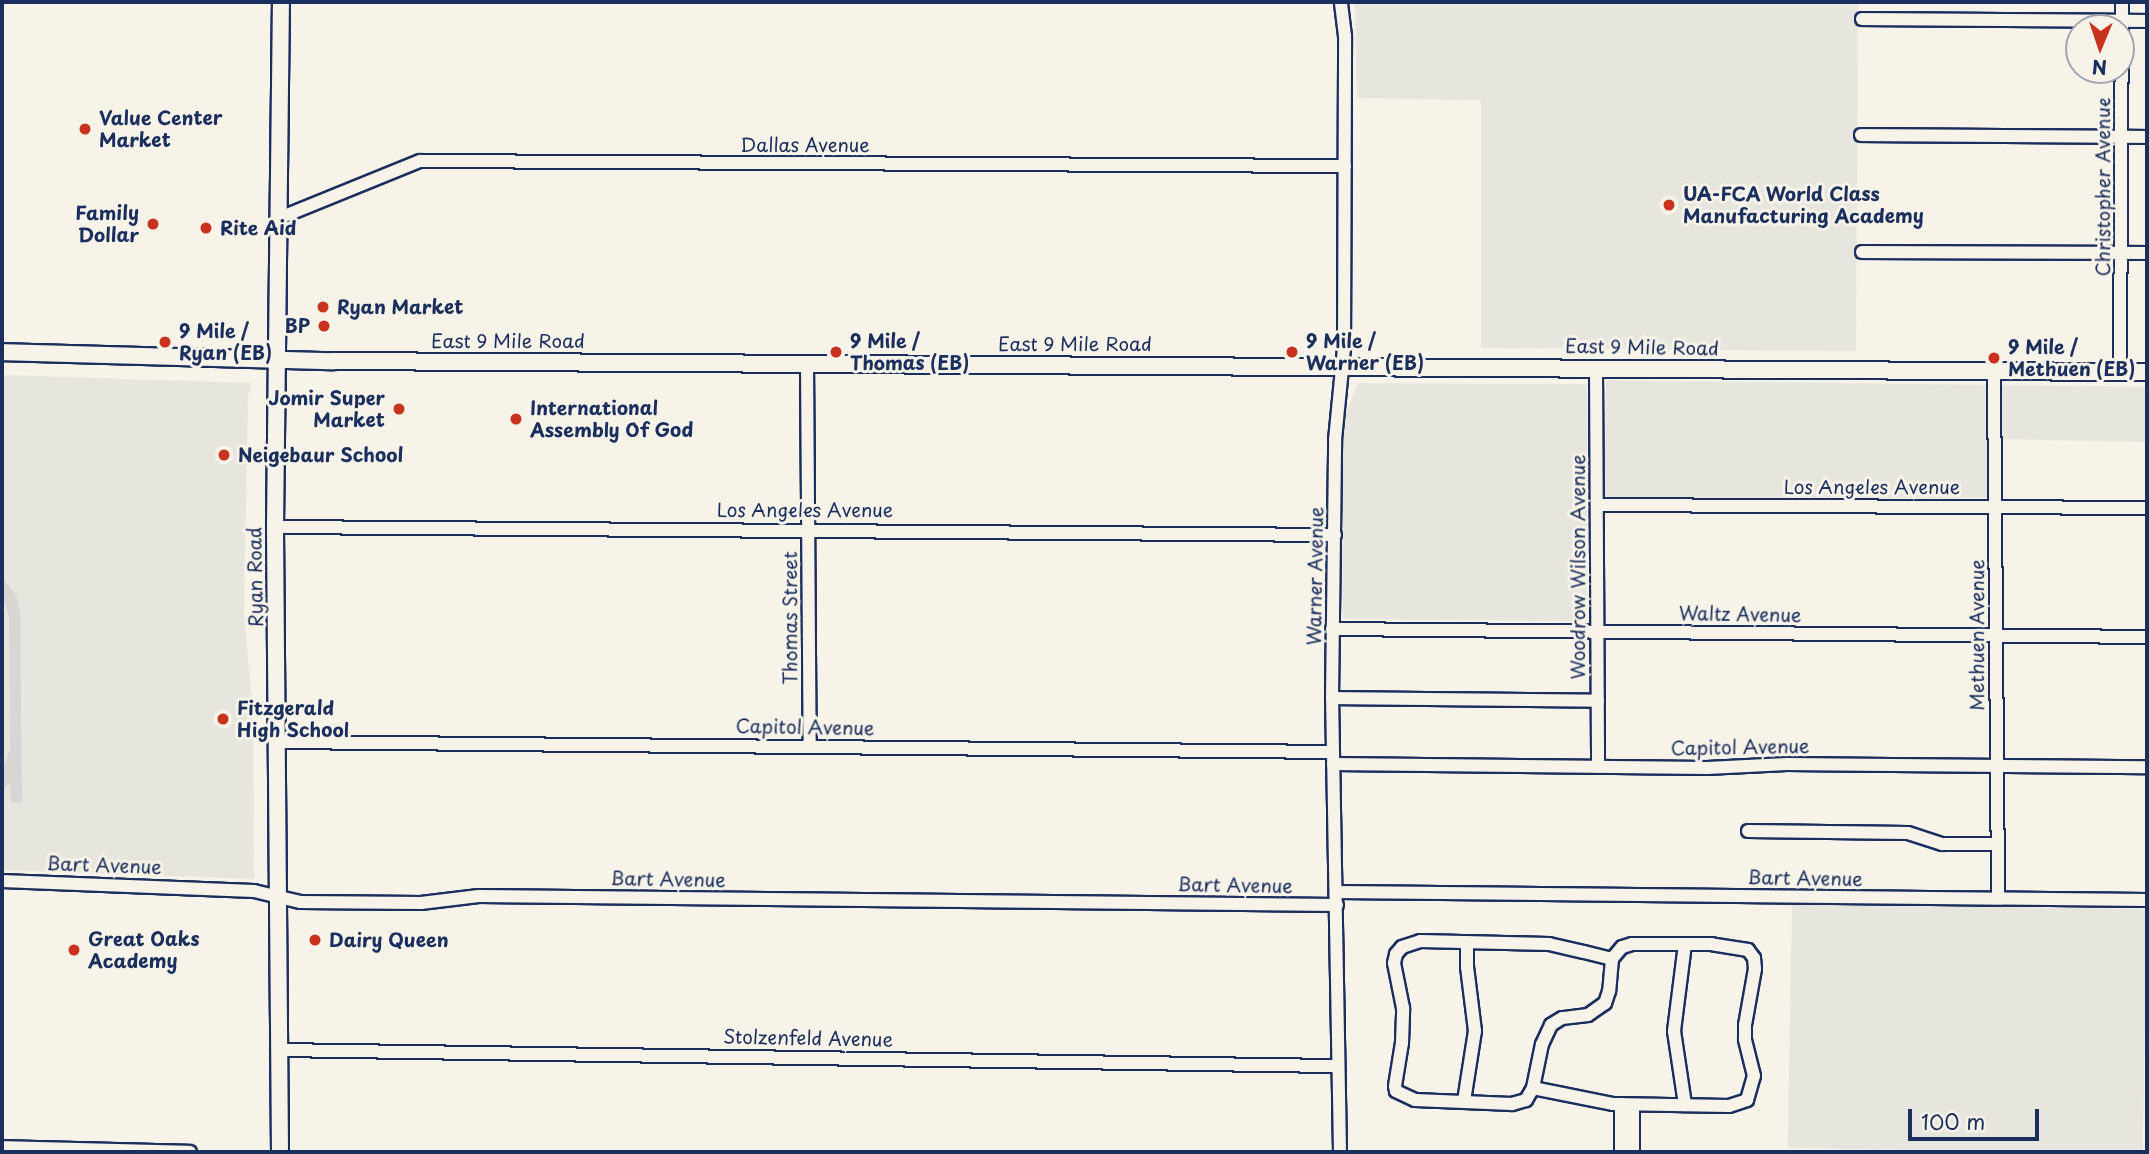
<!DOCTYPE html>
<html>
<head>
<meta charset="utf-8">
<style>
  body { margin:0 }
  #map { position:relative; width:2149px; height:1154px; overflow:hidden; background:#f7f3e8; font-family:"Playpen Sans",sans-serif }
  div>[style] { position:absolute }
  .built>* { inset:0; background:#e6e5de; transform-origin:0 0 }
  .green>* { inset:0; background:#d7d6d4 }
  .roads { filter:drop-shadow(2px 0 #1b2f5e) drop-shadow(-2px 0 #1b2f5e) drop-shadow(0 2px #1b2f5e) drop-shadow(0 -2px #1b2f5e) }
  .minor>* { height:12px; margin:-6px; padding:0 6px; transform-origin:6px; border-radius:6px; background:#f7f3e8 }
  .major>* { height:16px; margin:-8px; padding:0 8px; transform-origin:8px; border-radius:8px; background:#f7f3e8 }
  .dots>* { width:19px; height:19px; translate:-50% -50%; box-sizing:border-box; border:4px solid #f7f3e8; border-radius:50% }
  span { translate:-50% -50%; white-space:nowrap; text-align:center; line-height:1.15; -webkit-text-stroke:6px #f7f3e8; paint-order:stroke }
  .poi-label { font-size:19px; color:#1b2f5e; font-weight:700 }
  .left { translate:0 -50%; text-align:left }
  .right { translate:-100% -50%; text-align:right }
  .street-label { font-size:19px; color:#1b2f5e }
  .frame { position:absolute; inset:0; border:4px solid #1b2f5e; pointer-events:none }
  .north { position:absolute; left:2065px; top:14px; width:70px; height:70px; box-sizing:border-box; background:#f7f3e8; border:2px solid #9fa5b1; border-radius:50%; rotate:182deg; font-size:19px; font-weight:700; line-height:28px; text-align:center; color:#1b2f5e }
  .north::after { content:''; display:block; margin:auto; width:24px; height:32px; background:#c8321e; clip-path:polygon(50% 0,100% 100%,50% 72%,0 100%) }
  .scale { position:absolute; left:1908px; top:1109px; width:131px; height:32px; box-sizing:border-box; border:4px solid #1b2f5e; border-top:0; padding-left:9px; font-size:21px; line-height:24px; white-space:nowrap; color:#1b2f5e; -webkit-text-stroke:5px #f7f3e8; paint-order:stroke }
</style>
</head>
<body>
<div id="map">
  <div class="built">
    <div style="clip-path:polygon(1355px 2px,1858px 2px,1856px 351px,1481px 348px,1481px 100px,1357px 98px)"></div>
    <div style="clip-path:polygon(2px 375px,252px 383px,248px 396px,244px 614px,253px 713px,254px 879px,2px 870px)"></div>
    <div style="clip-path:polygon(1606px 380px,2147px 387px,2147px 442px,1999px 439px,1999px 498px,1605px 498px)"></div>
    <div style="clip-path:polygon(1358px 383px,1587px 384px,1587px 621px,1343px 619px,1342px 423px)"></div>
    <div style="left:1792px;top:903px;width:355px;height:245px;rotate:1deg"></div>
  </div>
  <div class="green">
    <div style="clip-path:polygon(2px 578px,16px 595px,20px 611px,22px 803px,11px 803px,10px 783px,2px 790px,2px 773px,10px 749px,9px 617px,2px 595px)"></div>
  </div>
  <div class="roads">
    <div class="minor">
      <div style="left:1862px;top:19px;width:285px;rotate:0.4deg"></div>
      <div style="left:1861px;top:135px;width:286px;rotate:0.4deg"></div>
      <div style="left:277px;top:219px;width:154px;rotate:-22.1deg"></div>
      <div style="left:420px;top:161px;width:925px;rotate:0.31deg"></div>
      <div style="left:1862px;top:252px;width:285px;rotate:0.2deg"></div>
      <div style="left:807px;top:363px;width:383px;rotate:89.6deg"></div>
      <div style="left:1596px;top:368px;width:399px;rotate:89.7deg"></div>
      <div style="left:1994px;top:372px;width:526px;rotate:89.56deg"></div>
      <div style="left:2120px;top:372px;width:370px;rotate:-89.7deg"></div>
      <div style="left:1597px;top:505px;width:550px;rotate:0.31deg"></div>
      <div style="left:275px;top:527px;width:1060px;rotate:0.43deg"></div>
      <div style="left:1332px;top:629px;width:815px;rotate:0.56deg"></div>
      <div style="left:1332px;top:698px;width:266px;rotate:0.6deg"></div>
      <div style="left:278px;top:742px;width:1055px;rotate:0.54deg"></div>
      <div style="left:1333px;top:764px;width:374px;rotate:0.6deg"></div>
      <div style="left:1707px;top:768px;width:80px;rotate:-2.9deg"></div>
      <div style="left:1787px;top:764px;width:360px;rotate:0.5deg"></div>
      <div style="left:1748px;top:831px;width:160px;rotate:0.7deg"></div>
      <div style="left:1908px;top:833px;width:36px;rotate:18deg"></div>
      <div style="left:1942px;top:844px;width:56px"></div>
      <div style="left:2px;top:881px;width:252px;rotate:2.3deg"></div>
      <div style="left:254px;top:891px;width:47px;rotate:13.4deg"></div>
      <div style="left:300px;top:902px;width:121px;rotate:0.5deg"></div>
      <div style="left:421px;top:903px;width:58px;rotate:-6.9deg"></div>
      <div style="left:479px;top:896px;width:858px;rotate:0.6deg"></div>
      <div style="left:1337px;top:892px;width:810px;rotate:0.57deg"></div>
      <div style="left:1420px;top:941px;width:129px;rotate:1.3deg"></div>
      <div style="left:1549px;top:944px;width:36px;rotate:13deg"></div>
      <div style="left:1584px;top:952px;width:29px;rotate:14deg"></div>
      <div style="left:1612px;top:959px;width:32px;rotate:95deg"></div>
      <div style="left:1609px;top:991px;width:13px;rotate:108deg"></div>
      <div style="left:1605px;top:1003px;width:21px;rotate:145deg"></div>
      <div style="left:1588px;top:1015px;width:26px;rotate:173deg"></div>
      <div style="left:1562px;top:1018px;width:13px;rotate:148deg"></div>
      <div style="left:1551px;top:1025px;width:21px;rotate:115deg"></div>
      <div style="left:1542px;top:1044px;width:45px;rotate:101.6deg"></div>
      <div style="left:1533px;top:1088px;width:14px;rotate:120deg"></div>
      <div style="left:1526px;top:1100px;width:15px;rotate:164deg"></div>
      <div style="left:1512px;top:1104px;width:97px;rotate:-177.6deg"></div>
      <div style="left:1415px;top:1100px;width:21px;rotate:-155deg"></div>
      <div style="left:1396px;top:1091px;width:5px;rotate:-101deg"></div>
      <div style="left:1395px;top:1086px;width:44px;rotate:-80.8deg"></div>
      <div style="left:1402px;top:1043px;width:35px;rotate:-88deg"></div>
      <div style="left:1403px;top:1008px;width:46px;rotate:-101.3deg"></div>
      <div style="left:1394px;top:963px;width:9px;rotate:-77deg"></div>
      <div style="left:1396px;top:954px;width:9px;rotate:-49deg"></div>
      <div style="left:1402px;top:947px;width:19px;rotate:-18deg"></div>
      <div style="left:1685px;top:944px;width:88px;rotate:97.2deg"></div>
      <div style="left:1674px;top:1031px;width:75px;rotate:81.5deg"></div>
      <div style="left:279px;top:1050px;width:1058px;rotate:0.87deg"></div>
      <div style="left:1533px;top:1088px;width:82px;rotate:11.3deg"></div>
      <div style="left:1613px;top:1104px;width:116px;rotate:1deg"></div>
      <div style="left:1729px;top:1106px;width:19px;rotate:-18deg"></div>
      <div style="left:1747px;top:1100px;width:25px;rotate:-74deg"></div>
      <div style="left:1754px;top:1076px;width:38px;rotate:-104deg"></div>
      <div style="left:1745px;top:1039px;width:14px;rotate:-90deg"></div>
      <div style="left:1745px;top:1025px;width:57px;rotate:-79.9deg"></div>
      <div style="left:1755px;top:969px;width:11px;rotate:-95deg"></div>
      <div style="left:1754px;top:958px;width:10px;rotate:-127deg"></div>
      <div style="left:1748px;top:950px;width:36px;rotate:-171deg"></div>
      <div style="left:1712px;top:944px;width:80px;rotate:180deg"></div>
      <div style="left:1632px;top:944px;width:10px;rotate:163deg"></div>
      <div style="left:1622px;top:947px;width:16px;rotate:130deg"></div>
      <div style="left:1464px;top:1101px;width:71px;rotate:-81.1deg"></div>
      <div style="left:1475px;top:1031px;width:64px;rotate:-97.1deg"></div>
      <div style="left:1467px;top:967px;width:25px;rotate:-90deg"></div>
      <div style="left:1621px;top:1104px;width:48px;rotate:90deg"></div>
      <div style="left:2px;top:1147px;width:188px;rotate:1.5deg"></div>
      <div style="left:1340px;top:1152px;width:454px;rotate:-91deg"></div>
      <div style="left:1332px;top:698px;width:258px;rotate:-89.3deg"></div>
      <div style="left:1335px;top:440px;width:91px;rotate:-84.4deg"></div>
      <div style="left:1344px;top:349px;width:313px;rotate:-89.8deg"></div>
      <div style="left:1345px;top:36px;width:34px;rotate:-97deg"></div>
      <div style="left:1633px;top:1152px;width:47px;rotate:-90deg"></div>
    </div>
    <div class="major">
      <div style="left:2px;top:352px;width:330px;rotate:1.6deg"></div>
      <div style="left:332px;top:361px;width:1815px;rotate:0.35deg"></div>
      <div style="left:280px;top:1152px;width:625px;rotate:-90.46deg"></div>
      <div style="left:275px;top:527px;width:525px;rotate:-89.35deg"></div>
    </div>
  </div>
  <div class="dots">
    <div style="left:85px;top:129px;background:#c8321e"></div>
    <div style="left:1669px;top:205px;background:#c8321e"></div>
    <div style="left:153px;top:224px;background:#c8321e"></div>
    <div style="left:206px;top:228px;background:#c8321e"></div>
    <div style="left:323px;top:307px;background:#c8321e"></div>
    <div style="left:324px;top:326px;background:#c8321e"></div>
    <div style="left:165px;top:342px;background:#c8321e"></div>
    <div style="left:836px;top:352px;background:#c8321e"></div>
    <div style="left:1292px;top:352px;background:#c8321e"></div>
    <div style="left:1994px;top:358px;background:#c8321e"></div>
    <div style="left:399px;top:409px;background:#c8321e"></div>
    <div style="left:516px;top:419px;background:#c8321e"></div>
    <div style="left:224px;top:455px;background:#c8321e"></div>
    <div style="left:223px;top:719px;background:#c8321e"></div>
    <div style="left:315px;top:940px;background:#c8321e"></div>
    <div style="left:74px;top:950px;background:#c8321e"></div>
  </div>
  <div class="poi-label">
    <span class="left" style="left:99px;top:129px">Value Center<br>Market</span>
    <span class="left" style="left:1683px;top:205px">UA-FCA World Class<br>Manufacturing Academy</span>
    <span class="right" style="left:139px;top:224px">Family<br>Dollar</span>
    <span class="left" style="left:220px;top:228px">Rite Aid</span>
    <span class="left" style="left:337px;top:307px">Ryan Market</span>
    <span class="right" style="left:310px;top:326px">BP</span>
    <span class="left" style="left:179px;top:342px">9 Mile /<br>Ryan (EB)</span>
    <span class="left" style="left:850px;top:352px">9 Mile /<br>Thomas (EB)</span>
    <span class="left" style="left:1306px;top:352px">9 Mile /<br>Warner (EB)</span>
    <span class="left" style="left:2008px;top:358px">9 Mile /<br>Methuen (EB)</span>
    <span class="right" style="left:385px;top:409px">Jomir Super<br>Market</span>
    <span class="left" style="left:530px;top:419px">International<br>Assembly Of God</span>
    <span class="left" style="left:238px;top:455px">Neigebaur School</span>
    <span class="left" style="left:237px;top:719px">Fitzgerald<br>High School</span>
    <span class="left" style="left:88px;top:950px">Great Oaks<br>Academy</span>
    <span class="left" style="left:329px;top:940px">Dairy Queen</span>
  </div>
  <div class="street-label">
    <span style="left:805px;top:145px">Dallas Avenue</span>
    <span style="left:2103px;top:187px;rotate:-90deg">Christopher Avenue</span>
    <span style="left:508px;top:341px">East 9 Mile Road</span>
    <span style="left:1075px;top:344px">East 9 Mile Road</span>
    <span style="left:1642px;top:347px;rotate:1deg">East 9 Mile Road</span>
    <span style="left:1872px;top:487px">Los Angeles Avenue</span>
    <span style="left:805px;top:510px">Los Angeles Avenue</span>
    <span style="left:1578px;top:567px;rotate:-90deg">Woodrow Wilson Avenue</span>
    <span style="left:1315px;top:576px;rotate:-89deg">Warner Avenue</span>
    <span style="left:255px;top:577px;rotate:-91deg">Ryan Road</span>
    <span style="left:1740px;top:614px;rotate:1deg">Waltz Avenue</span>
    <span style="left:790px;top:618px;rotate:-90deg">Thomas Street</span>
    <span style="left:1977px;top:635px;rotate:-90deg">Methuen Avenue</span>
    <span style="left:805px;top:727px;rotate:1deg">Capitol Avenue</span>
    <span style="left:1740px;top:747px;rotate:-1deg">Capitol Avenue</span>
    <span style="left:104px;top:865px;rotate:2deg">Bart Avenue</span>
    <span style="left:1805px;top:878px;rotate:1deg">Bart Avenue</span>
    <span style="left:668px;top:879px;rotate:1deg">Bart Avenue</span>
    <span style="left:1235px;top:885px;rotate:1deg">Bart Avenue</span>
    <span style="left:808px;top:1038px;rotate:1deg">Stolzenfeld Avenue</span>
  </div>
  <div class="frame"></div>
  <div class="north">N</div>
  <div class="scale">100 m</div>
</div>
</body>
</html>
